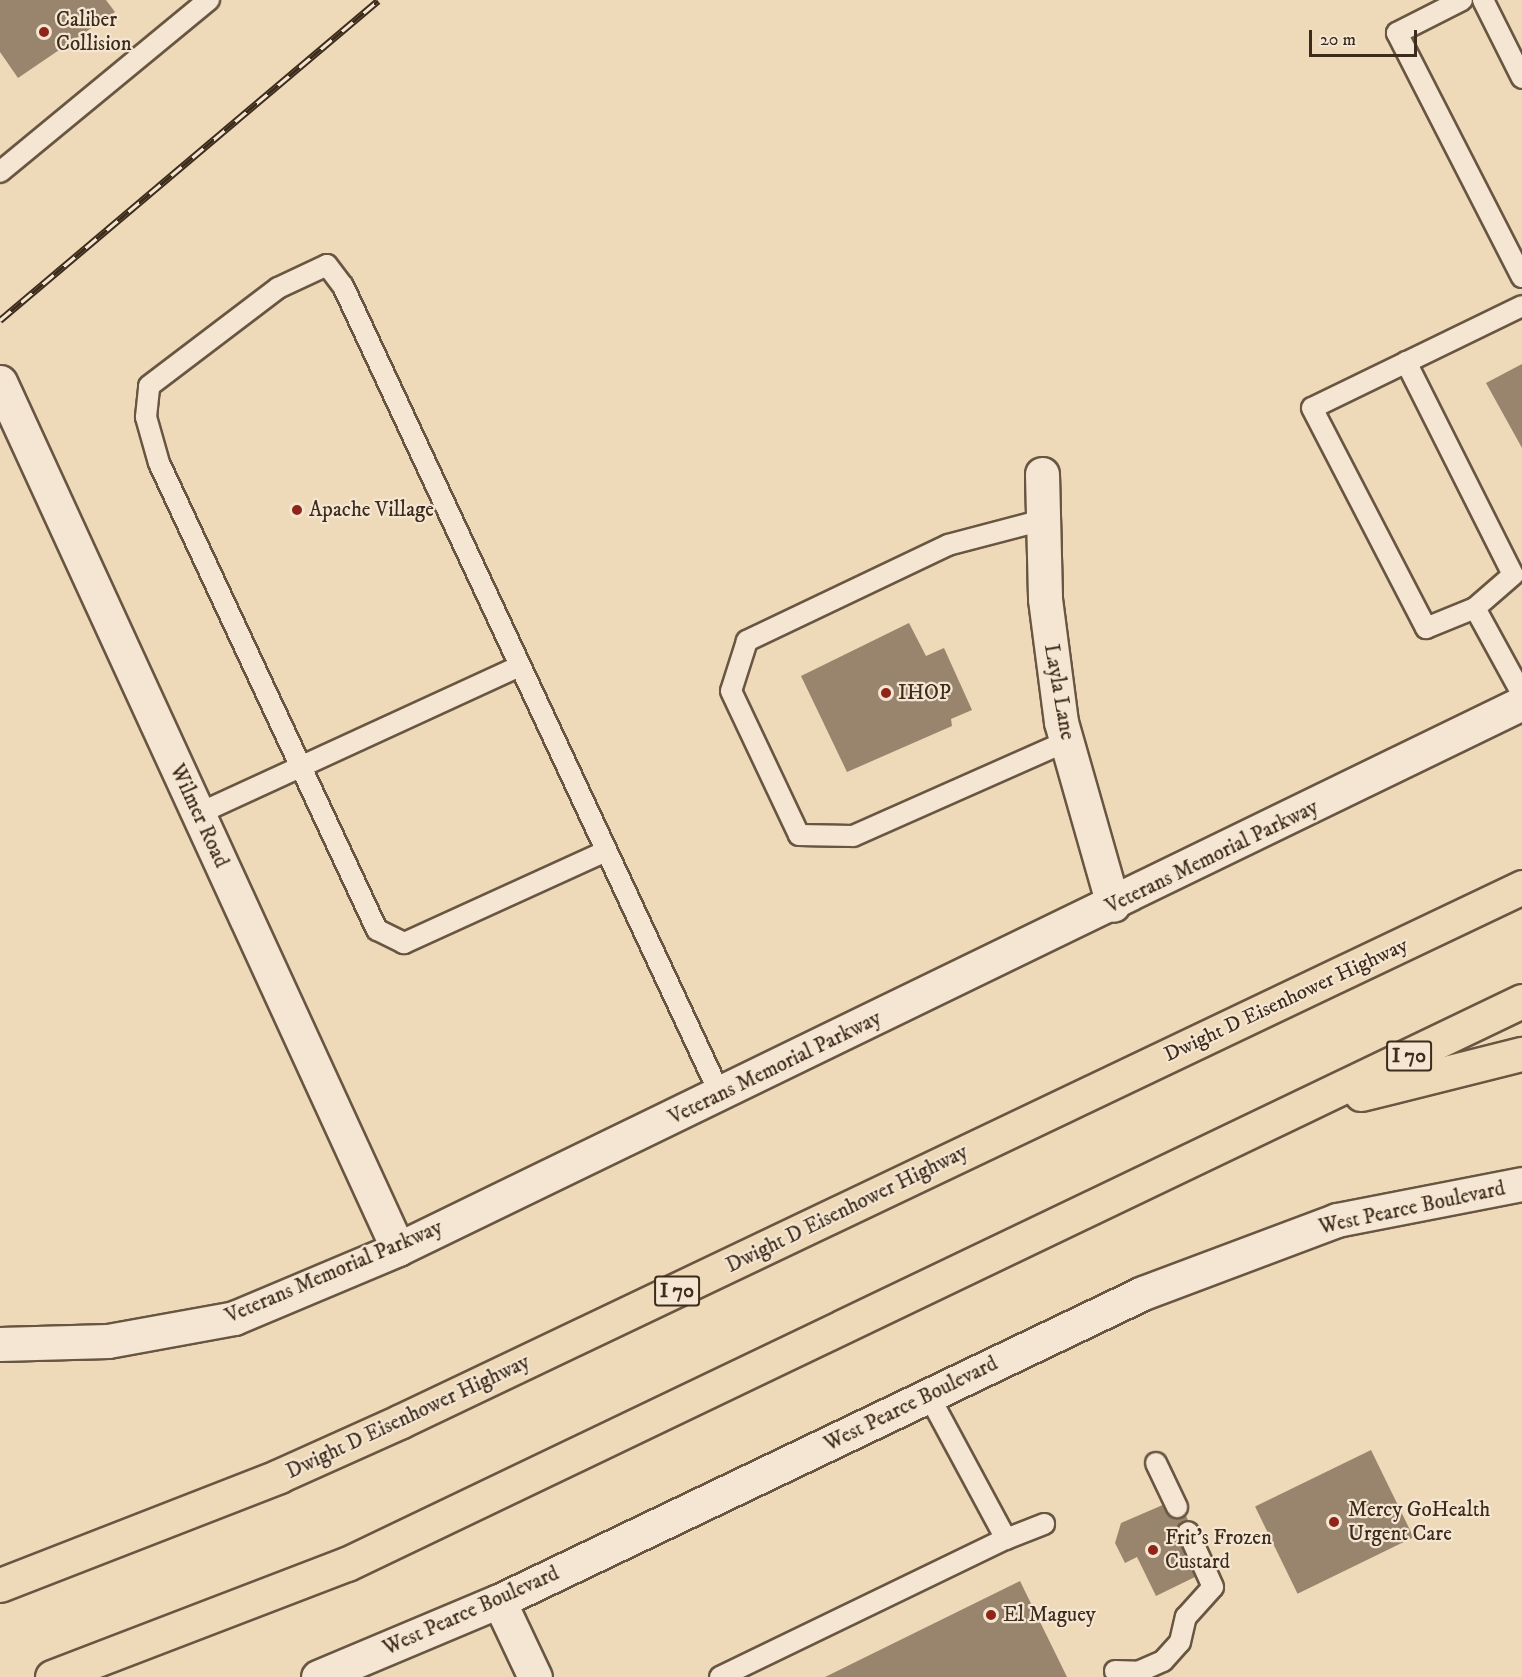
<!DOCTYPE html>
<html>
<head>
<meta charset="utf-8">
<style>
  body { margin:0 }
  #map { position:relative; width:1522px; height:1677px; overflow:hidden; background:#eed9b9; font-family:"IM FELL DW Pica",serif }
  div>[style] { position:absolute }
  .building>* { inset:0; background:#99856d; transform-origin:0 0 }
  .roads { filter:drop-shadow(2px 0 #695642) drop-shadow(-2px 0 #695642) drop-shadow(0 2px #695642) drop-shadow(0 -2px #695642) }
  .service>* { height:20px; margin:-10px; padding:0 10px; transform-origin:10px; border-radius:10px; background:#f4e6d2 }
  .minor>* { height:33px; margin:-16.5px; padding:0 16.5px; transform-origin:16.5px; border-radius:16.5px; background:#f4e6d2 }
  .tertiary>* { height:33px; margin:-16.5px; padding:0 16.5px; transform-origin:16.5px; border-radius:16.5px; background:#f4e6d2 }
  .secondary>* { height:33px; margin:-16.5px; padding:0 16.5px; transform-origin:16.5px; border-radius:16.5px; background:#f4e6d2 }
  .motorway>* { height:33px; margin:-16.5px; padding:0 16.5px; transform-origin:16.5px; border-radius:16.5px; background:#eed9b9 }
  .rail>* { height:7px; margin-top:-3.5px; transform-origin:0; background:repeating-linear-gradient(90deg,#f4e6d2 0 14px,#3d2b1b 0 28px); box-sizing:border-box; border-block:2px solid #3d2b1b }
  .dots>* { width:16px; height:16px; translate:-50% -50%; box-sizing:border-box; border:3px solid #f4e6d2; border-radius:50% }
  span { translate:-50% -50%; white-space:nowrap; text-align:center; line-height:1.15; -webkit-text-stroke:4.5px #f4e6d2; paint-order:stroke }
  .shield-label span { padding:2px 4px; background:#f4e6d2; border:2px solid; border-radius:4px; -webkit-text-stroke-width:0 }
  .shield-label { font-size:20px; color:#3d2b1b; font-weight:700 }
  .poi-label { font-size:21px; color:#3d2b1b }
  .left { translate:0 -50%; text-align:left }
  .street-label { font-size:21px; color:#3d2b1b }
  .scale { position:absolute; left:1309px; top:30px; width:108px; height:27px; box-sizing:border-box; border:3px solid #3d2b1b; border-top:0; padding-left:8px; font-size:18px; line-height:21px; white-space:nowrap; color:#3d2b1b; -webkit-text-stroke:4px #f4e6d2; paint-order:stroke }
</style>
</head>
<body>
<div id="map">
  <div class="building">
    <div style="clip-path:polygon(0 0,106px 0,115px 12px,18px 78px,0 52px)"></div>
    <div style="clip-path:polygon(1522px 364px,1522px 448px,1486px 383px)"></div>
    <div style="clip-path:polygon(909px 623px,926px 656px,944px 648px,972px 710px,951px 719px,952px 726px,847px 772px,801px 676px)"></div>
    <div style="left:1371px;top:1450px;width:97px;height:129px;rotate:64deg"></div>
    <div style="clip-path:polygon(1165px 1504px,1183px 1510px,1193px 1530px,1199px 1575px,1156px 1596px,1137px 1557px,1125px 1563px,1115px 1543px,1121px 1523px)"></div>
    <div style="clip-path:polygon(1020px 1581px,1067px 1677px,825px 1677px)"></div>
  </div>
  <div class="roads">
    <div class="service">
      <div style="left:1462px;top:0;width:73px;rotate:153.1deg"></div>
      <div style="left:1397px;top:33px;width:274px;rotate:62.9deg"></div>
      <div style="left:1483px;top:0;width:87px;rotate:63.4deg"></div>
      <div style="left:0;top:172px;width:271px;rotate:-39.5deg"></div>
      <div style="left:1522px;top:306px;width:233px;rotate:154.1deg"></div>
      <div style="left:1312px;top:408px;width:248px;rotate:62.6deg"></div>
      <div style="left:1426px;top:628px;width:53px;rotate:-22.2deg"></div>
      <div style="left:1475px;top:608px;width:98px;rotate:61.3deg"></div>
      <div style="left:1406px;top:362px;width:238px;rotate:63.3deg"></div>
      <div style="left:1513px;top:575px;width:50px;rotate:139deg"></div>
      <div style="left:1043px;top:520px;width:98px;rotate:165.3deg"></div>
      <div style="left:948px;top:545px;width:223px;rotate:154.5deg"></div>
      <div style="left:747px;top:641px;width:52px;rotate:107.7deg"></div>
      <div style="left:731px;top:691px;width:159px;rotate:64.7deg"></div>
      <div style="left:799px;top:835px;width:54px;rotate:1.1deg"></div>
      <div style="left:853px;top:836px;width:234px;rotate:-23.9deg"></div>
      <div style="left:198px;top:814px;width:352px;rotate:-24.7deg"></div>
      <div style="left:604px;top:852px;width:220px;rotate:155.5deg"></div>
      <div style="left:404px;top:943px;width:30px;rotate:-154deg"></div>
      <div style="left:377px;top:930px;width:515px;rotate:-115.02deg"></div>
      <div style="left:159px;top:463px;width:48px;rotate:-105.8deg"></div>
      <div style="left:146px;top:417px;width:31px;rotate:-84deg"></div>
      <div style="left:149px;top:386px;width:162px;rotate:-37.2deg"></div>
      <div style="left:278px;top:288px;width:54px;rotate:-25.1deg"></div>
      <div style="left:327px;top:265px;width:26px;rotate:53deg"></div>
      <div style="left:343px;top:286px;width:892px;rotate:64.99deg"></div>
      <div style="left:1156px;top:1463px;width:49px;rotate:64.5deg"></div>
      <div style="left:1006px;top:1539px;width:41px;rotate:-21.5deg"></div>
      <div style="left:1115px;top:1671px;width:23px;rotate:2deg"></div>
      <div style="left:1138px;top:1672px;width:27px;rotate:-24deg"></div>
      <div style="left:1163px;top:1661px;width:25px;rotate:-48deg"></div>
      <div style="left:1180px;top:1642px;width:26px;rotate:-77deg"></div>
      <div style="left:1186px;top:1617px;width:40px;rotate:-48deg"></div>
      <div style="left:1213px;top:1587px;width:60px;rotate:-114.4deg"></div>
      <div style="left:720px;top:1677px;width:318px;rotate:-25.8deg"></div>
      <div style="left:1006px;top:1539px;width:162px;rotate:-118.3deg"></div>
    </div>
    <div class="minor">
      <div style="left:1042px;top:474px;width:125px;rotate:88.6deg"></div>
      <div style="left:1045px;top:599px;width:124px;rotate:82.6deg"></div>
      <div style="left:1061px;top:722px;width:190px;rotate:74.1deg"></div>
      <div style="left:0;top:1344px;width:108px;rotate:-1.6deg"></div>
      <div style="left:108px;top:1341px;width:128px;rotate:-10.3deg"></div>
      <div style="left:234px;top:1318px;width:178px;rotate:-22.8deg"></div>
      <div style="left:499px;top:1601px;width:84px;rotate:64.7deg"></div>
    </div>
    <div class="tertiary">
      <div style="left:0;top:382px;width:954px;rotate:65.34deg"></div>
      <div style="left:398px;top:1249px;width:1250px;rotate:-25.91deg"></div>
    </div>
    <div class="secondary">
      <div style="left:318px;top:1677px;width:196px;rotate:-22.8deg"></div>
      <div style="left:499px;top:1601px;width:714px;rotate:-25.56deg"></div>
      <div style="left:1143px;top:1293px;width:207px;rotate:-20.6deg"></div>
      <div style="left:1337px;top:1220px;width:188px;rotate:-11deg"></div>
    </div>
    <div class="motorway">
      <div style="left:1361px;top:1094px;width:166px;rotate:-14deg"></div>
      <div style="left:0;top:1585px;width:300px;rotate:-21.3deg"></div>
      <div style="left:279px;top:1476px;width:132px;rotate:-24.2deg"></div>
      <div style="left:399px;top:1422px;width:1244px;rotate:-25.47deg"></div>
      <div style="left:52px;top:1677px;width:316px;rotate:-21deg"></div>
      <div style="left:347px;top:1564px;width:1303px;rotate:-25.6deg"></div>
    </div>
  </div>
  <div class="rail">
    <div style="left:0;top:320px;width:495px;rotate:-40.2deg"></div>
  </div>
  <div class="dots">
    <div style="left:44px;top:32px;background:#8f2418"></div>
    <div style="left:297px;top:510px;background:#8f2418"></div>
    <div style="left:886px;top:693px;background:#8f2418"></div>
    <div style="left:1334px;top:1522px;background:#8f2418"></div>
    <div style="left:1153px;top:1550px;background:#8f2418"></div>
    <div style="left:991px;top:1615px;background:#8f2418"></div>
  </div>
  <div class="shield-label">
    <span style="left:1409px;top:1056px">I 70</span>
    <span style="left:677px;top:1291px">I 70</span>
  </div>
  <div class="poi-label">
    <span class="left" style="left:56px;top:32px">Caliber<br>Collision</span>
    <span class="left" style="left:309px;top:510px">Apache Village</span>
    <span class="left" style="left:898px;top:693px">IHOP</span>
    <span class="left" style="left:1348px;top:1522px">Mercy GoHealth<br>Urgent Care</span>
    <span class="left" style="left:1165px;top:1550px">Frit's Frozen<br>Custard</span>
    <span class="left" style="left:1003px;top:1615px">El Maguey</span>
  </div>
  <div class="street-label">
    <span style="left:1059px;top:692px;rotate:80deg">Layla Lane</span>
    <span style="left:199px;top:816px;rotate:65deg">Wilmer Road</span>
    <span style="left:1212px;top:857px;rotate:-26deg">Veterans Memorial Parkway</span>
    <span style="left:1286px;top:1000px;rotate:-25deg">Dwight D Eisenhower Highway</span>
    <span style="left:775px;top:1068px;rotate:-26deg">Veterans Memorial Parkway</span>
    <span style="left:1412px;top:1208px;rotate:-12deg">West Pearce Boulevard</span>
    <span style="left:847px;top:1209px;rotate:-26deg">Dwight D Eisenhower Highway</span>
    <span style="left:334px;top:1272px;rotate:-23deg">Veterans Memorial Parkway</span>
    <span style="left:911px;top:1404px;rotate:-26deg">West Pearce Boulevard</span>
    <span style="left:408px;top:1417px;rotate:-25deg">Dwight D Eisenhower Highway</span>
    <span style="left:471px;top:1611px;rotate:-24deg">West Pearce Boulevard</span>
  </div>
  <div class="scale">20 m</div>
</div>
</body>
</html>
